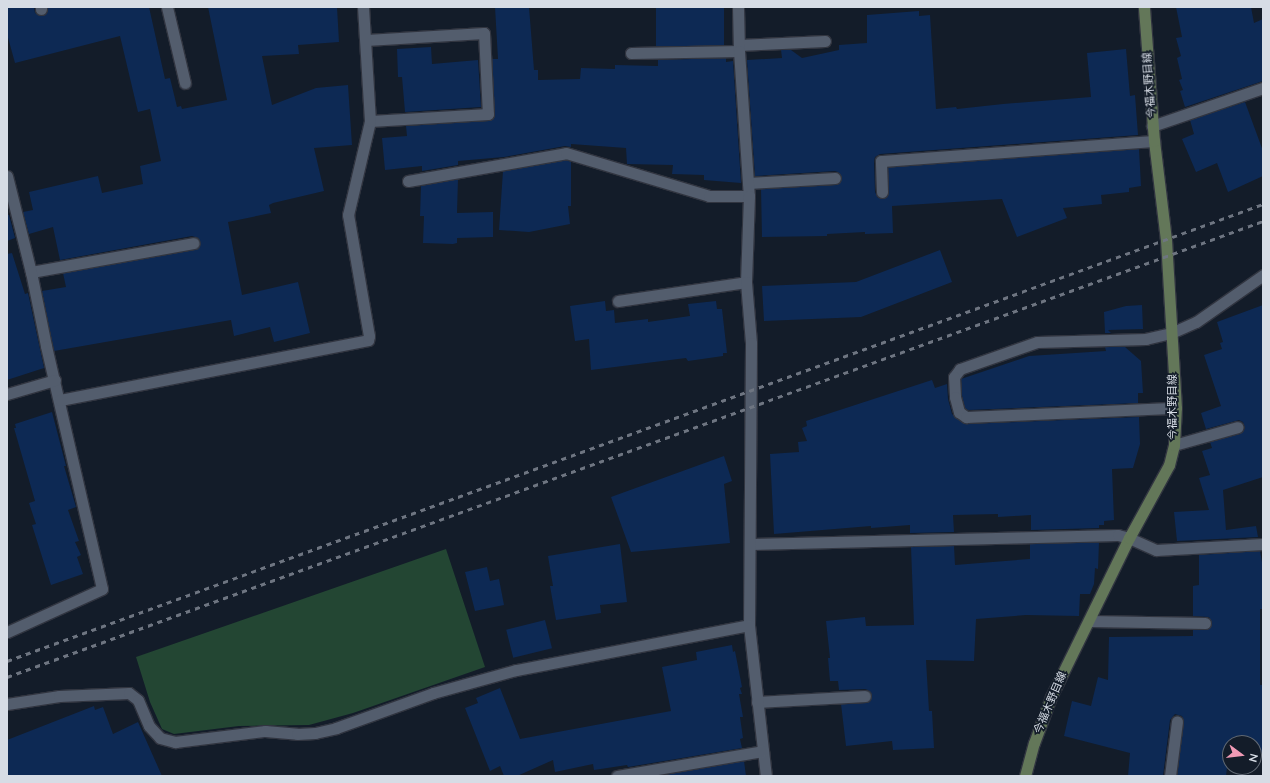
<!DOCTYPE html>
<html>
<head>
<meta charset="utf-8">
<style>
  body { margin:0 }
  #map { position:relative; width:1270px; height:783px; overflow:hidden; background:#131c29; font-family:"Nunito Sans","Noto Sans JP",sans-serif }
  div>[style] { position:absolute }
  .green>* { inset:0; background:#234633 }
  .building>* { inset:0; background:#0d2954; transform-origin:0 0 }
  .roads { filter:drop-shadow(1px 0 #313540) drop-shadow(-1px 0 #313540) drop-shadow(0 1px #313540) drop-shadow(0 -1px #313540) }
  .service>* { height:11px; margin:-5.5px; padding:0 5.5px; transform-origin:5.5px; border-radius:5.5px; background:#535d6d }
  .minor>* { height:11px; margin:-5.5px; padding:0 5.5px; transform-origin:5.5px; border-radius:5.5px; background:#535d6d }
  .secondary>* { height:11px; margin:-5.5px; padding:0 5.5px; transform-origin:5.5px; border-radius:5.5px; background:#637759 }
  .rail>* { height:3px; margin-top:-1.5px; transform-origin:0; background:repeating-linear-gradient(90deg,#6e7581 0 5px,transparent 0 10px) }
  span { translate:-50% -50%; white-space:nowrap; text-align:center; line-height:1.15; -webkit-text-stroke:3.5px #131c29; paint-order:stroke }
  .street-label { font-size:11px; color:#d6dce5 }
  .frame { position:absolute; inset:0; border:8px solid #d6dce5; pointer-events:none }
  .north { position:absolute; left:1222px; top:735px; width:40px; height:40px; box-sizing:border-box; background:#131c29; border:1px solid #616974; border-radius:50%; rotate:105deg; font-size:11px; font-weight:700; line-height:16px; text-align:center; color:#d6dce5 }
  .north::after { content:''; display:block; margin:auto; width:14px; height:18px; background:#f09ab5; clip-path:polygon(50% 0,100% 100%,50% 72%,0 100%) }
</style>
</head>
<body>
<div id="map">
  <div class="green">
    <div style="clip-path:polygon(446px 549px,485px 667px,353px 713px,309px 725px,239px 726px,174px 734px,162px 729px,150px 702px,136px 657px)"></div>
  </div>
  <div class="building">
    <div style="clip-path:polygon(7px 7px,34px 7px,35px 13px,41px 16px,47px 13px,48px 7px,149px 7px,165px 79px,170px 78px,177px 107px,181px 106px,182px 109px,227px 100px,208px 7px,337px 7px,339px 42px,298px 45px,299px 54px,262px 56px,272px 105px,316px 88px,348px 85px,352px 145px,314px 148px,324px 191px,273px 203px,269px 205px,271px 213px,228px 222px,242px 295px,298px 282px,310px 333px,274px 342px,270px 327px,234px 336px,231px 320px,54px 351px,42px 291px,66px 287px,63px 273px,194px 250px,198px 248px,200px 242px,198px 238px,192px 236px,60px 260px,53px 227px,29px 234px,23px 212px,33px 210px,29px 192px,98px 176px,102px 193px,143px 184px,140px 166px,161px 161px,150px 109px,138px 112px,120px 36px,15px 63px,7px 34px)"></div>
    <div style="clip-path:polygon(495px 7px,529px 7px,534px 70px,538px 70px,538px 80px,580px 79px,581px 68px,615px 69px,615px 65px,658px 66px,658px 60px,726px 58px,726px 62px,733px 61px,741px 183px,704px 180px,704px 175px,672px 174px,673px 165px,627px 164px,626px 148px,571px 144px,571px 147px,565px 146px,504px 157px,458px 161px,458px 165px,422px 171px,422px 166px,385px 170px,382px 138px,407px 136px,406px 126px,488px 121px,494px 118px,492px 59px,498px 59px)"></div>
    <div style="left:656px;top:7px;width:68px;height:39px"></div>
    <div style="clip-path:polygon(1176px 7px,1251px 7px,1254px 23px,1263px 19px,1263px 81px,1185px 107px,1180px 91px,1183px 90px,1179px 80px,1182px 79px,1177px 58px,1181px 56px,1176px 38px,1182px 37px)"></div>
    <div style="clip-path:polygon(919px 11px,919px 16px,930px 15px,936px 109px,956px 107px,957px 109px,1003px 104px,1091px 97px,1087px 53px,1126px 49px,1130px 96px,1135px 95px,1138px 135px,880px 154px,875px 157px,874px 161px,875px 192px,878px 198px,885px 198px,888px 195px,888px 167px,1139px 149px,1141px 186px,1129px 188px,1129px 192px,1101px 195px,1102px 204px,1063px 208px,1067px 218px,1017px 237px,1002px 199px,892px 206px,893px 233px,865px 234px,865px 232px,827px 234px,827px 236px,762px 237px,761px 189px,835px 185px,841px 181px,842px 177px,838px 172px,835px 171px,755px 176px,747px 60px,782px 58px,781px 50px,791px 50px,802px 58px,839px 50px,839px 45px,867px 43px,867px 15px)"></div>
    <div style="clip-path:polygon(431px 47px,432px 64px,478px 60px,481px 107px,405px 112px,402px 77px,398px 77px,397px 49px)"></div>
    <div style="clip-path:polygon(1245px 102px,1263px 151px,1263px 176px,1228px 192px,1217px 163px,1196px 172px,1182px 139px,1194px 134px,1190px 120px)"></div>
    <div style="clip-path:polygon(566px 160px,571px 162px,571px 206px,568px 206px,570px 224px,529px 232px,499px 230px,503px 171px)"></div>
    <div style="clip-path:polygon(458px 179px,457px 213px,493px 212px,493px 237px,457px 238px,457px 243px,453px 244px,423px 243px,424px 216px,420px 216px,421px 186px)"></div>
    <div style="clip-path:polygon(7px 215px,9px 215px,15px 238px,7px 241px)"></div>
    <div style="clip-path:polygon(940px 250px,952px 282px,861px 317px,764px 321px,762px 286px,856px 282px)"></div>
    <div style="clip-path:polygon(12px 253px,25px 294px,28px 293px,44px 368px,7px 380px,7px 254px)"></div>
    <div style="clip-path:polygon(605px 301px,606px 311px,614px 310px,615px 323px,648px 319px,648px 322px,690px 316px,688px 304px,716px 301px,717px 309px,722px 309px,727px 353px,723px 353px,723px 356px,688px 361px,686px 358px,591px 370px,589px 339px,575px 341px,570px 306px)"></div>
    <div style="clip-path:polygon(1142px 305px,1143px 329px,1108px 330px,1111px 333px,1105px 333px,1104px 312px,1126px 306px)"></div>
    <div style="clip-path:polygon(1263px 305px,1263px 477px,1223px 490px,1226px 530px,1256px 526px,1258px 537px,1177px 541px,1174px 512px,1209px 510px,1199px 478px,1210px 475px,1202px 451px,1212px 448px,1210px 442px,1240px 434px,1245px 428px,1243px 422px,1239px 420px,1206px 429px,1201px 413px,1221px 406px,1204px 355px,1222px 349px,1220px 343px,1223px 342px,1217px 322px)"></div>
    <div style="clip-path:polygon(1105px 347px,1125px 347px,1141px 361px,1143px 393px,1138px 393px,1138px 403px,968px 410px,965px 408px,962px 396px,961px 379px,1029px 356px,1106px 351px)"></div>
    <div style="clip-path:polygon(932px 380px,935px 388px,947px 384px,948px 399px,952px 414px,966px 424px,1139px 417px,1140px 444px,1133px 468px,1112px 469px,1114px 520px,1104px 521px,1104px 525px,1099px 525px,1099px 528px,1031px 530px,1031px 515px,998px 517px,998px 514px,953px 515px,954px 532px,910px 533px,910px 525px,871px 528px,871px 526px,774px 534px,770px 454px,799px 452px,798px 442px,807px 441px,802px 428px,807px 426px,806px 421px)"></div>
    <div style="clip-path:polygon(52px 412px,66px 466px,64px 466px,76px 507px,68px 510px,79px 541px,75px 542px,81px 555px,77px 557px,83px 574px,51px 585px,32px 525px,36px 524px,29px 503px,35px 501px,14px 428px,16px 428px,15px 424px)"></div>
    <div style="clip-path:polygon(724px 456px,732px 481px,724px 484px,730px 543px,631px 552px,611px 497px)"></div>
    <div style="clip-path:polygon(1099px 542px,1098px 569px,1095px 568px,1094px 584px,1090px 594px,1080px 594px,1079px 616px,1026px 615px,976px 619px,974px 661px,926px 660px,929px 711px,932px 711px,934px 748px,893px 750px,892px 741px,846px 746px,841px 704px,866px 703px,871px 699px,872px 695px,868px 690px,865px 689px,839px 690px,838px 681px,830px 681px,828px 658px,830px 658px,826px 621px,865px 617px,866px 626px,914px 625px,911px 547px,954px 546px,955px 565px,1030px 559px,1030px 544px)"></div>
    <div style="clip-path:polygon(620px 544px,627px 602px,600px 605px,601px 613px,556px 620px,550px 586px,553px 586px,548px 556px)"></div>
    <div style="clip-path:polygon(1260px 551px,1263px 568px,1263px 609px,1260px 609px,1260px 685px,1263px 685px,1263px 753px,1254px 753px,1254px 743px,1230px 743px,1226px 776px,1177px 776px,1184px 721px,1182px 716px,1175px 714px,1170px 720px,1163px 776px,1128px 776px,1130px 753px,1064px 736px,1072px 701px,1091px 706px,1098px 677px,1108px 680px,1109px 637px,1193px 636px,1193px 630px,1209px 629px,1212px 624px,1209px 617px,1193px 616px,1193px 586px,1199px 585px,1199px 555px)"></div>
    <div style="clip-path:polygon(487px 567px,490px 581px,499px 579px,504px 605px,475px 611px,465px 572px)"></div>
    <div style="left:545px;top:620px;width:29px;height:40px;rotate:76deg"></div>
    <div style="clip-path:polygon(732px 645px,733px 652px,735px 651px,742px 687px,740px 688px,742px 694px,739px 694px,743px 717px,740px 717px,743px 738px,740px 739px,742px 748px,628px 767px,627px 765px,594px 770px,593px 764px,555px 772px,553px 760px,517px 776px,504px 776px,500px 766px,490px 771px,465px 708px,478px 703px,476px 698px,500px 688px,520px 739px,671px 711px,662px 667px,697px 660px,696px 652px)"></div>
    <div style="clip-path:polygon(94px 706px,95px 710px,103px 707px,113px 734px,138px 722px,162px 776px,7px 776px,7px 740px)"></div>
    <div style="clip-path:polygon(744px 761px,746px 776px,658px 776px)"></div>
  </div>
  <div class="roads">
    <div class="service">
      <div style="left:41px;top:7px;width:2px;rotate:90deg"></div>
      <div style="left:167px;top:7px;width:78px;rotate:76.7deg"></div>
      <div style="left:366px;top:40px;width:118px;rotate:-3.4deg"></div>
      <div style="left:484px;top:33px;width:81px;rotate:87.2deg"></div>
      <div style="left:488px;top:114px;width:118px;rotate:176.6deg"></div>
      <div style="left:739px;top:45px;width:86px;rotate:-2.7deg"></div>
      <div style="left:631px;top:53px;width:108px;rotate:-1.1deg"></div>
      <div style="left:408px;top:181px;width:160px;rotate:-10deg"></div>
      <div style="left:566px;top:153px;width:149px;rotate:16.7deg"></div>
      <div style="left:709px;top:196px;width:40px"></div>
      <div style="left:748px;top:183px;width:87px;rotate:-3.3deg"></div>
      <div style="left:882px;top:192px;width:31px;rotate:-92deg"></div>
      <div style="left:881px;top:161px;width:274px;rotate:-4.2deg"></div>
      <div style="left:31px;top:272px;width:165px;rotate:-10.1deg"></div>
      <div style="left:618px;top:301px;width:129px;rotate:-8.4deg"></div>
      <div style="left:1171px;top:333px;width:26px;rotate:167deg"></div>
      <div style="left:1146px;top:339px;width:109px;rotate:178.4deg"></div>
      <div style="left:1037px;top:342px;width:82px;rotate:160.7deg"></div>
      <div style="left:960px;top:369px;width:10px;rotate:127deg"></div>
      <div style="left:954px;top:377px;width:20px;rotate:87deg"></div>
      <div style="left:955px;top:397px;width:16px;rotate:75deg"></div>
      <div style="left:959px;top:412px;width:9px;rotate:36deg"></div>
      <div style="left:966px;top:417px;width:210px;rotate:-2.5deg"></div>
      <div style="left:1174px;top:445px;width:66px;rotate:-15.7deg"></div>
      <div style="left:751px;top:544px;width:367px;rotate:-1.4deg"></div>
      <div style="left:1118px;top:535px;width:11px;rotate:15deg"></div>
      <div style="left:1090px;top:621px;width:115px;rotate:1deg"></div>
      <div style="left:757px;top:702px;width:108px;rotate:-3.2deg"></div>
      <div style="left:1170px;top:776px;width:55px;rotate:-82.7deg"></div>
    </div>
    <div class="minor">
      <div style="left:738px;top:7px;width:44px;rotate:88.7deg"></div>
      <div style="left:739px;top:51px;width:145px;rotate:86.1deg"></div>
      <div style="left:749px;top:196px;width:86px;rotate:92deg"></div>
      <div style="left:746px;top:282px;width:61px;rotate:85.3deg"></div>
      <div style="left:751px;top:343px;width:282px;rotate:90.4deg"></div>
      <div style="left:749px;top:625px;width:152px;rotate:83.6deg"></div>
      <div style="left:1152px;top:126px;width:117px;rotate:-18.9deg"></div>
      <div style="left:7px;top:176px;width:99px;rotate:76deg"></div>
      <div style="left:31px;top:272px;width:76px;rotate:78.5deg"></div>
      <div style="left:46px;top:346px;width:249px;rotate:77deg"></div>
      <div style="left:102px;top:589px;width:104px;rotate:155.6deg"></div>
      <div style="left:1171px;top:333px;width:27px;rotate:-24deg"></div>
      <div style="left:1196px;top:322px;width:82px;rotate:-35deg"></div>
      <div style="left:7px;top:394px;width:50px;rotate:-16.3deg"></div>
      <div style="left:60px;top:400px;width:314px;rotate:-11deg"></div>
      <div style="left:368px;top:340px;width:4px;rotate:-76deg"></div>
      <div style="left:369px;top:336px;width:123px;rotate:-99.8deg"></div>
      <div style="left:348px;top:215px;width:97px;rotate:-76.8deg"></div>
      <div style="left:370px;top:121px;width:114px;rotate:-93.5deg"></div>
      <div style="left:1129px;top:538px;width:30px;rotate:24deg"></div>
      <div style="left:1156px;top:550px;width:107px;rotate:-3.2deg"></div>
      <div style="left:7px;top:704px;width:53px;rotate:-8.7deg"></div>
      <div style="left:59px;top:696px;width:70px;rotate:-2.5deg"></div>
      <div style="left:129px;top:693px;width:11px;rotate:38deg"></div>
      <div style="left:138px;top:700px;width:28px;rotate:67deg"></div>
      <div style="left:149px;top:726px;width:16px;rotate:47deg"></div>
      <div style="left:160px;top:738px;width:16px;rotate:15deg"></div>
      <div style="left:175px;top:742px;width:91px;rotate:-7deg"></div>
      <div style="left:265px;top:731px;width:32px;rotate:5deg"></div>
      <div style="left:297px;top:734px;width:18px;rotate:-3deg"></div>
      <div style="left:315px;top:733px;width:22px;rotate:-13deg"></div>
      <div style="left:336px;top:728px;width:103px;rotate:-19.8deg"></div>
      <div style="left:433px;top:693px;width:86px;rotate:-15.5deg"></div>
      <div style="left:516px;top:670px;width:237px;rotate:-10.9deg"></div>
      <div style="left:617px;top:776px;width:148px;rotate:-9.7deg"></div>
    </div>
    <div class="secondary">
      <div style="left:1025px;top:776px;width:34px;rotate:-75deg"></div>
      <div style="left:1034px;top:743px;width:49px;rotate:-69.7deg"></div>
      <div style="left:1051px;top:697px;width:177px;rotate:-63.9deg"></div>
      <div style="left:1129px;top:538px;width:83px;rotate:-61.3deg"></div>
      <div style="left:1169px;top:465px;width:21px;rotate:-76deg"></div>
      <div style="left:1174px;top:445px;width:37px;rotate:-87deg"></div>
      <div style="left:1176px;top:408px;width:168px;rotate:-93.4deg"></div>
      <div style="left:1166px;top:240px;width:100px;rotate:-96.9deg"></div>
      <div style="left:1154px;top:141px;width:134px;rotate:-94.3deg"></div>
    </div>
  </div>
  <div class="rail">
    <div style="left:7px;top:661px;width:1337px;rotate:-19.99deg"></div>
    <div style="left:7px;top:677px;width:1336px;rotate:-19.95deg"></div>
  </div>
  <div class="street-label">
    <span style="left:1150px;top:85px;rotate:-94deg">今福木野目線</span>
    <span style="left:1173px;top:407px;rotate:-90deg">今福木野目線</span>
    <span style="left:1051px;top:703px;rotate:-67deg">今福木野目線</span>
  </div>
  <div class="frame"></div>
  <div class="north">N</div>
</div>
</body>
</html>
